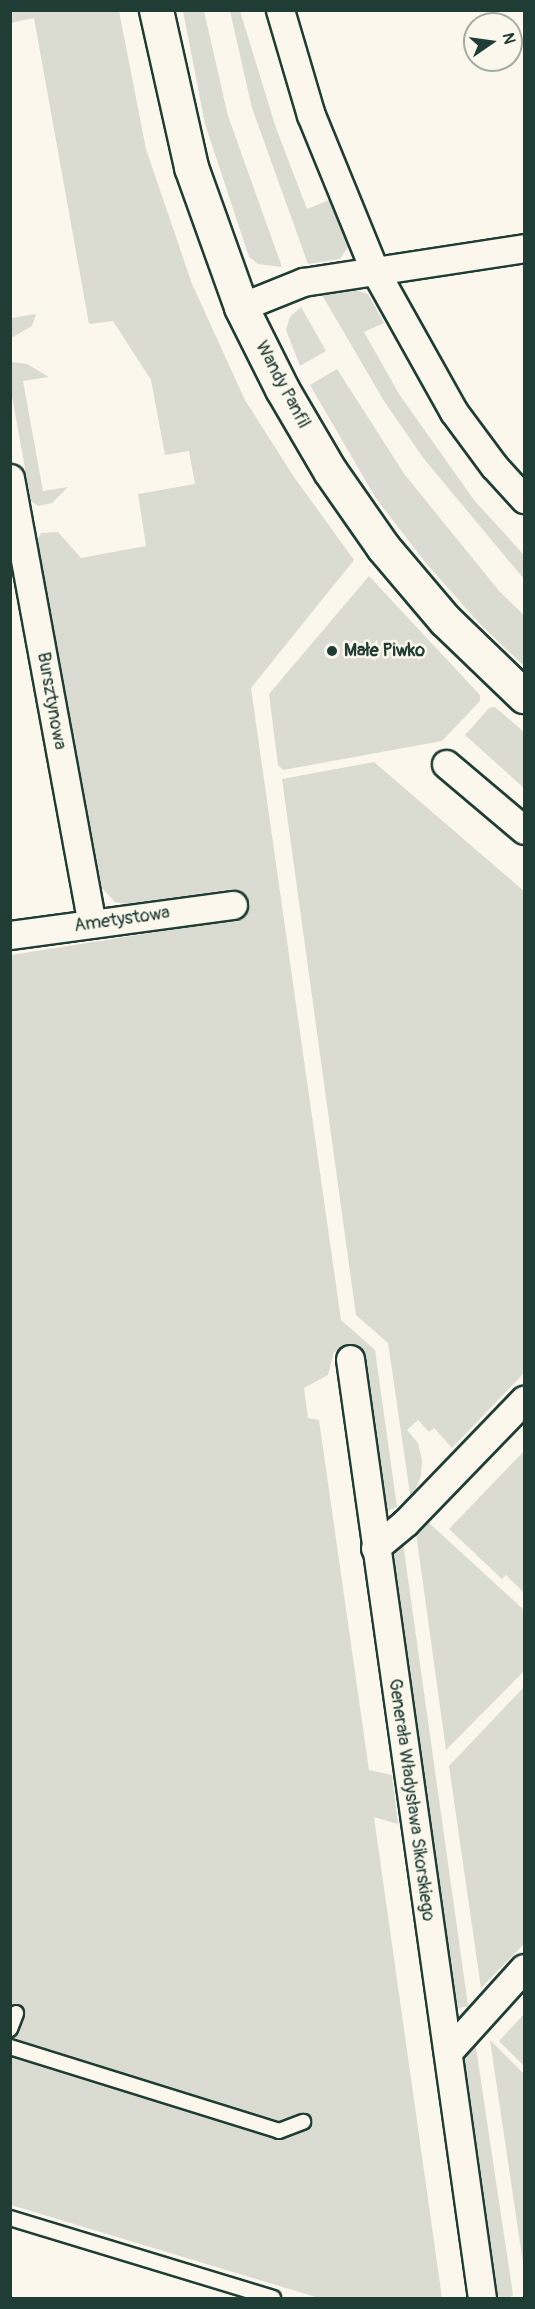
<!DOCTYPE html>
<html>
<head>
<meta charset="utf-8">
<style>
  body { margin:0 }
  #map { position:relative; width:535px; height:2309px; overflow:hidden; background:#fbf7ec; font-family:Pangolin,sans-serif }
  div>[style] { position:absolute }
  .green>* { inset:0; background:#dbdcd1; transform-origin:0 0 }
  .roads { filter:drop-shadow(2px 0 #1f3d34) drop-shadow(-2px 0 #1f3d34) drop-shadow(0 2px #1f3d34) drop-shadow(0 -2px #1f3d34) }
  .lane>* { height:14px; margin:-7px; padding:0 7px; transform-origin:7px; border-radius:7px; background:#fbf7ec }
  .street>* { height:27px; margin:-13.5px; padding:0 13.5px; transform-origin:13.5px; border-radius:13.5px; background:#fbf7ec }
  .secondary>* { height:33px; margin:-16.5px; padding:0 16.5px; transform-origin:16.5px; border-radius:16.5px; background:#fbf7ec }
  .dots>* { width:16px; height:16px; translate:-50% -50%; box-sizing:border-box; border:3px solid #fbf7ec; border-radius:50% }
  span { translate:-50% -50%; white-space:nowrap; text-align:center; line-height:1.15; -webkit-text-stroke:5px #fbf7ec; paint-order:stroke }
  .street-label { font-size:18px; color:#1f3d34 }
  .poi-label { font-size:18px; color:#1f3d34; font-weight:700 }
  .left { translate:0 -50%; text-align:left }
  .frame { position:absolute; inset:0; border:12px solid #1f3d34; pointer-events:none }
  .north { position:absolute; left:463px; top:12px; width:60px; height:60px; box-sizing:border-box; background:#fbf7ec; border:2px solid #a3ada2; border-radius:50%; rotate:77deg; font-size:16px; font-weight:700; line-height:24px; text-align:center; color:#1f3d34 }
  .north::after { content:''; display:block; margin:auto; width:21px; height:27px; background:#1f3d34; clip-path:polygon(50% 0,100% 100%,50% 72%,0 100%) }
</style>
</head>
<body>
<div id="map">
  <div class="green">
    <div style="clip-path:polygon(11px 11px,119px 11px,146px 149px,192px 284px,245px 400px,294px 477px,354px 560px,251px 688px,341px 1320px,375px 1350px,397px 1507px,385px 1512px,362px 1347px,334px 1352px,328px 1375px,304px 1388px,308px 1418px,319px 1420px,369px 1770px,392px 1775px,398px 1824px,374px 1817px,442px 2298px,319px 2298px,11px 2205px,11px 955px,239px 919px,234px 889px,126px 904px,115px 902px,102px 888px,37px 540px,41px 533px,58px 532px,81px 558px,146px 546px,138px 494px,195px 484px,189px 451px,165px 455px,151px 380px,113px 321px,89px 324px,34px 18px,11px 23px)"></div>
    <div style="clip-path:polygon(183px 11px,204px 11px,228px 116px,282px 267px,258px 264px,249px 257px,205px 124px)"></div>
    <div style="clip-path:polygon(230px 11px,240px 11px,276px 128px,307px 209px,329px 200px,348px 247px,340px 259px,308px 264px,252px 108px)"></div>
    <div style="clip-path:polygon(353px 289px,368px 294px,384px 323px,364px 332px,399px 394px,474px 500px,524px 555px,524px 579px,424px 459px,384px 401px,322px 295px)"></div>
    <div style="clip-path:polygon(301px 307px,326px 351px,300px 366px,286px 330px,290px 317px)"></div>
    <div style="clip-path:polygon(11px 311px,12px 318px,36px 314px,32px 326px,11px 338px)"></div>
    <div style="clip-path:polygon(12px 362px,27px 364px,49px 377px,23px 381px,43px 491px,68px 487px,52px 503px,38px 506px,31px 501px,11px 391px)"></div>
    <div style="clip-path:polygon(337px 369px,405px 475px,500px 592px,524px 615px,524px 666px,480px 624px,425px 562px,375px 497px,310px 385px)"></div>
    <div style="clip-path:polygon(369px 576px,480px 695px,480px 701px,442px 741px,283px 770px,278px 765px,269px 694px)"></div>
    <div style="clip-path:polygon(495px 707px,524px 732px,524px 788px,465px 735px,489px 708px)"></div>
    <div style="clip-path:polygon(374px 762px,524px 891px,524px 1373px,452px 1448px,434px 1428px,429px 1432px,418px 1420px,407px 1430px,418px 1443px,422px 1460px,421px 1476px,411px 1500px,388px 1343px,356px 1315px,282px 779px)"></div>
    <div style="clip-path:polygon(524px 1451px,524px 1593px,506px 1575px,502px 1579px,449px 1529px)"></div>
    <div style="clip-path:polygon(427px 1521px,524px 1610px,524px 1671px,446px 1750px,416px 1533px)"></div>
    <div style="left:403px;top:1543px;width:468px;height:18px;rotate:82deg"></div>
    <div style="clip-path:polygon(524px 1687px,524px 1944px,481px 1988px,449px 1766px)"></div>
    <div style="clip-path:polygon(524px 2014px,524px 2066px,499px 2041px)"></div>
    <div style="clip-path:polygon(490px 2040px,524px 2074px,524px 2270px)"></div>
    <div style="clip-path:polygon(475px 2041px,513px 2295px,509px 2298px,497px 2298px,462px 2058px)"></div>
  </div>
  <div class="roads">
    <div class="lane">
      <div style="left:10px;top:2029px;width:17px;rotate:-69deg"></div>
      <div style="left:10px;top:2047px;width:282px;rotate:17.3deg"></div>
      <div style="left:279px;top:2131px;width:26px;rotate:-21deg"></div>
      <div style="left:10px;top:2218px;width:275px;rotate:16.9deg"></div>
    </div>
    <div class="street">
      <div style="left:280px;top:10px;width:109px;rotate:73.6deg"></div>
      <div style="left:311px;top:115px;width:166px;rotate:67.8deg"></div>
      <div style="left:374px;top:269px;width:164px;rotate:60.8deg"></div>
      <div style="left:454px;top:412px;width:67px;rotate:53.5deg"></div>
      <div style="left:494px;top:466px;width:45px;rotate:47.7deg"></div>
      <div style="left:241px;top:307px;width:67px;rotate:-22deg"></div>
      <div style="left:303px;top:282px;width:224px;rotate:-8.7deg"></div>
      <div style="left:10px;top:478px;width:453px;rotate:79.6deg"></div>
      <div style="left:446px;top:764px;width:102px;rotate:40.2deg"></div>
      <div style="left:10px;top:935px;width:225px;rotate:-7.7deg"></div>
      <div style="left:350px;top:1359px;width:948px;rotate:82deg"></div>
      <div style="left:375px;top:1548px;width:40px;rotate:-40deg"></div>
      <div style="left:406px;top:1522px;width:170px;rotate:-46deg"></div>
      <div style="left:448px;top:2052px;width:113px;rotate:-47.9deg"></div>
    </div>
    <div class="secondary">
      <div style="left:156px;top:10px;width:161px;rotate:77.4deg"></div>
      <div style="left:191px;top:167px;width:149px;rotate:70.3deg"></div>
      <div style="left:241px;top:307px;width:92px;rotate:63.4deg"></div>
      <div style="left:282px;top:389px;width:95px;rotate:59.7deg"></div>
      <div style="left:330px;top:471px;width:93px;rotate:55.1deg"></div>
      <div style="left:383px;top:547px;width:96px;rotate:49.7deg"></div>
      <div style="left:445px;top:620px;width:110px;rotate:43.9deg"></div>
    </div>
  </div>
  <div class="dots">
    <div style="left:332px;top:651px;background:#1f3d34"></div>
  </div>
  <div class="street-label">
    <span style="left:282px;top:385px;rotate:62deg">Wandy Panfil</span>
    <span style="left:51px;top:701px;rotate:80deg">Bursztynowa</span>
    <span style="left:122px;top:920px;rotate:-8deg">Ametystowa</span>
    <span style="left:411px;top:1800px;rotate:82deg">Generała Władysława Sikorskiego</span>
  </div>
  <div class="poi-label">
    <span class="left" style="left:344px;top:651px">Małe Piwko</span>
  </div>
  <div class="frame"></div>
  <div class="north">N</div>
</div>
</body>
</html>
